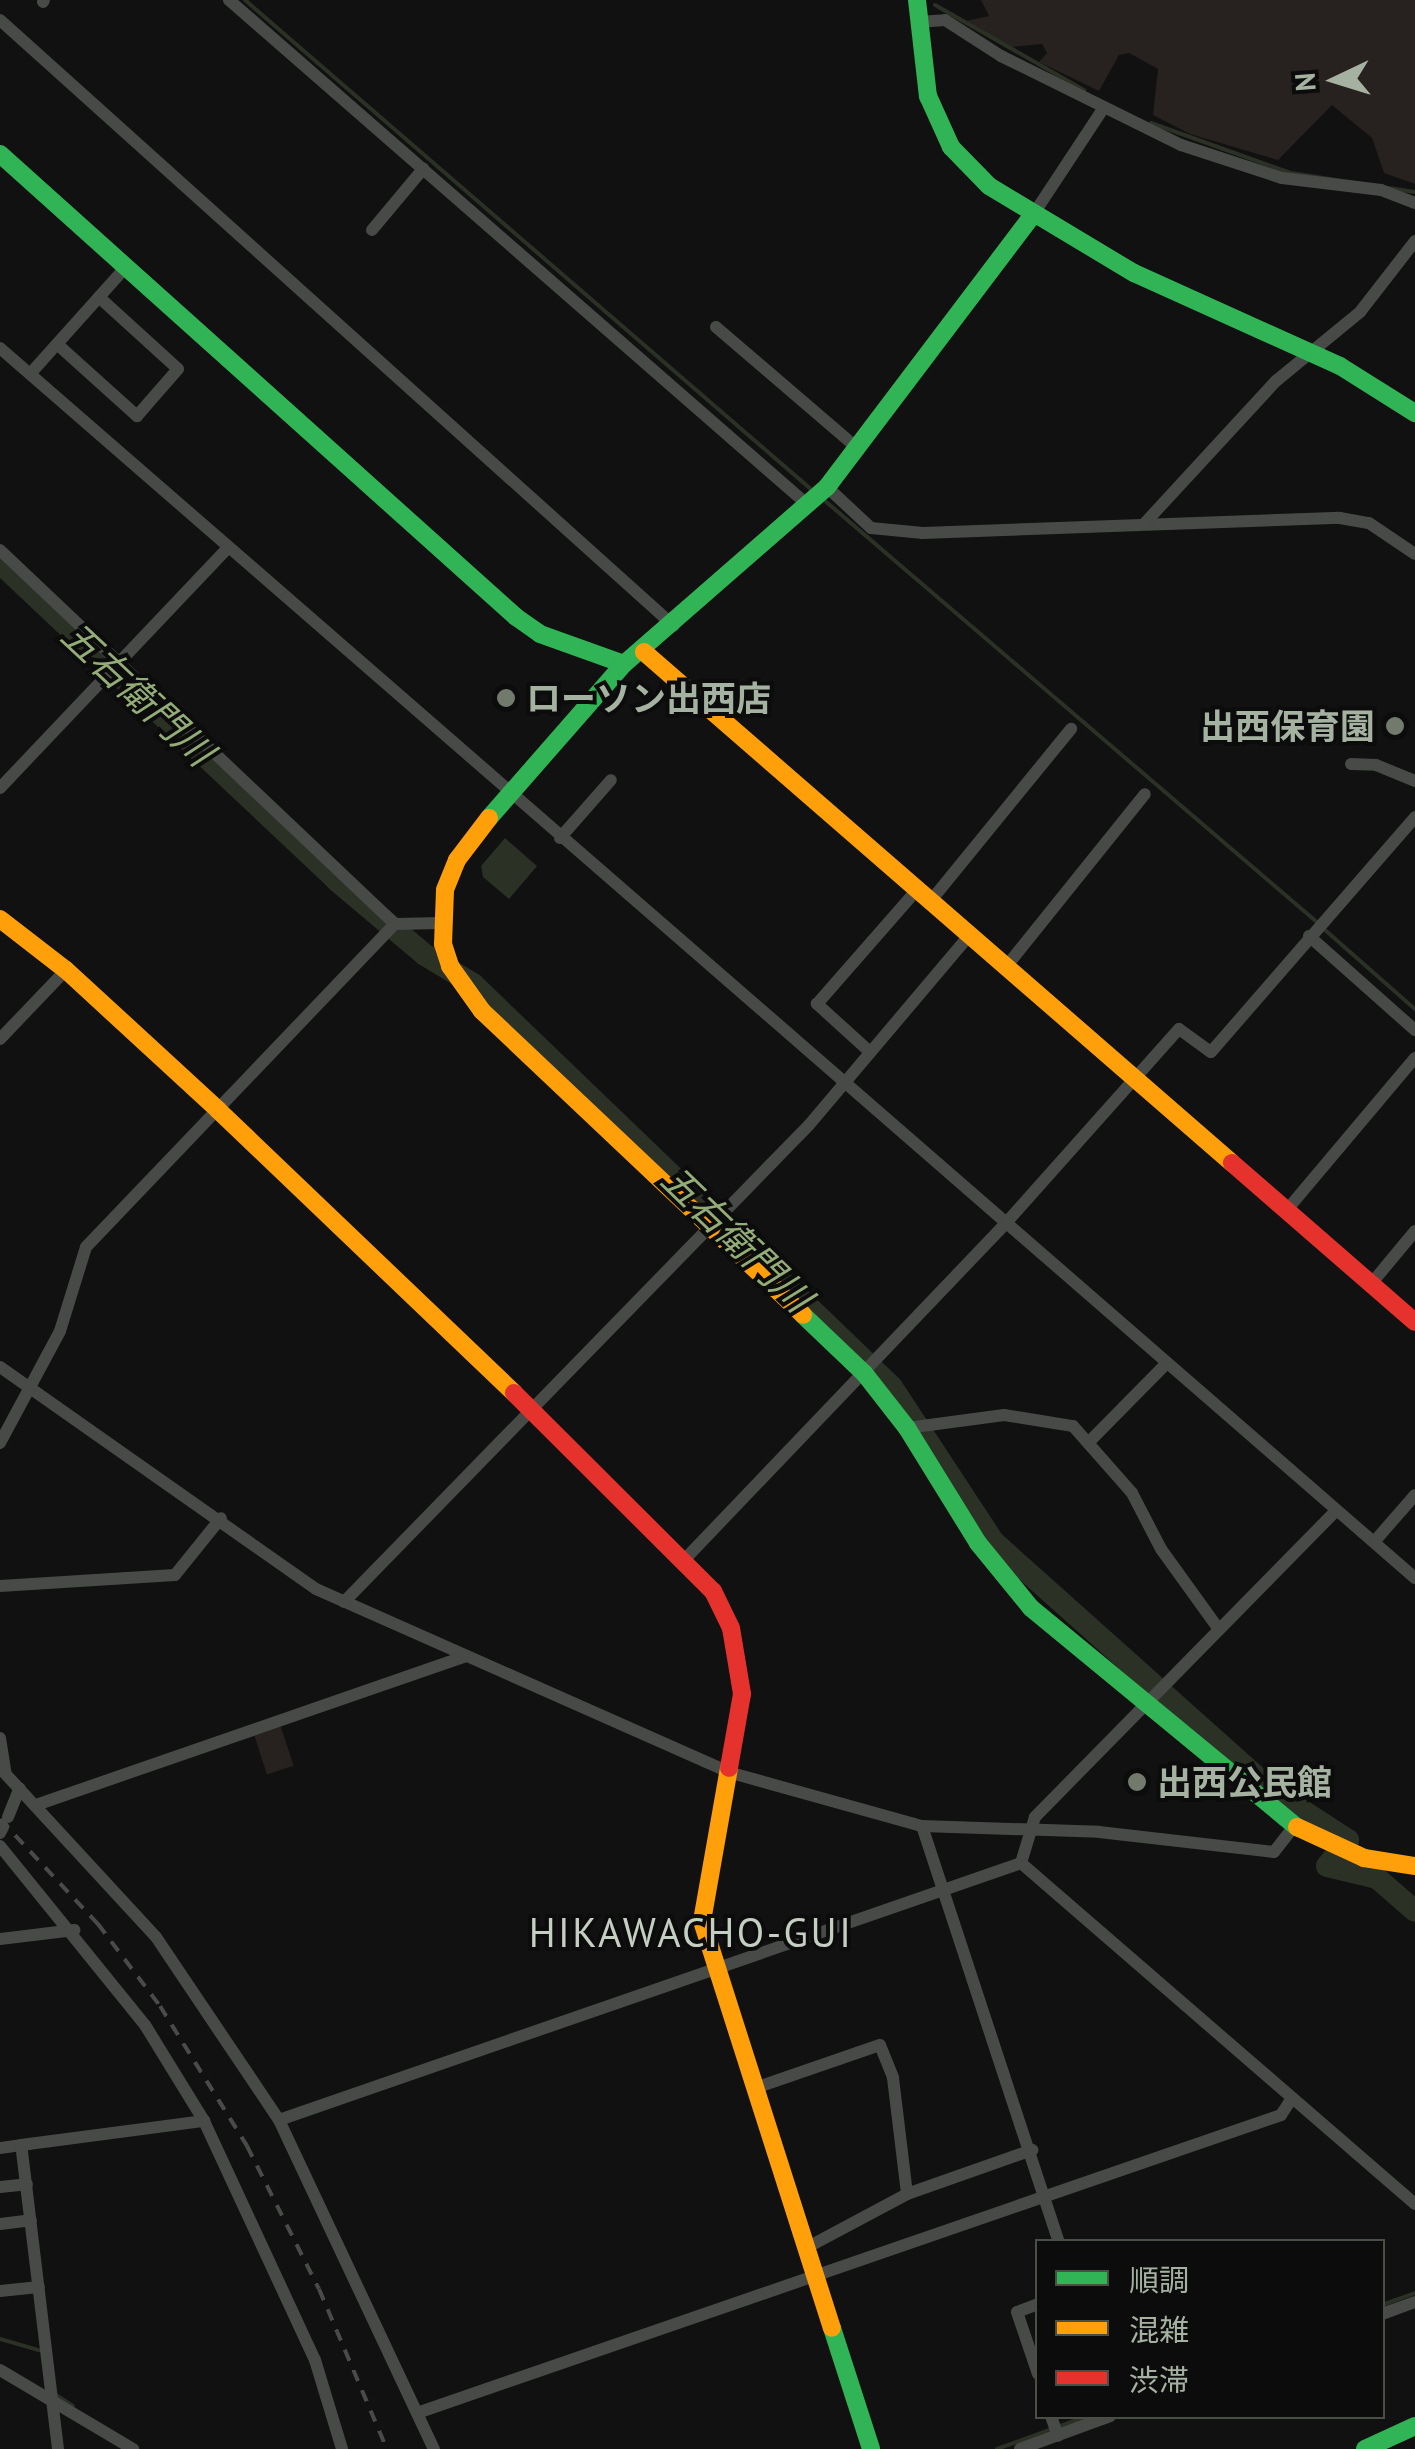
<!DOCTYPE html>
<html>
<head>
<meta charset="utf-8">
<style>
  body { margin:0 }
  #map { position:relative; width:1415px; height:2449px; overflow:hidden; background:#101110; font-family:"PT Sans","Noto Sans JP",sans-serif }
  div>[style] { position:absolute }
  .green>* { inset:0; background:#272120; transform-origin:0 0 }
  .water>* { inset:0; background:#2b3125 }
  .stream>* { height:4px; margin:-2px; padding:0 2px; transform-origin:2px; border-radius:2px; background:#2b3125 }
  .river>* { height:22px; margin:-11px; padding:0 11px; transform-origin:11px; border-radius:11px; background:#2b3125 }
  .street>* { height:12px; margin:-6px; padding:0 6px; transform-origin:6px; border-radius:6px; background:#474a46 }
  .fast>* { height:18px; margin:-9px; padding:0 9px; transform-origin:9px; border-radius:9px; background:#30b455 }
  .slow>* { height:18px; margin:-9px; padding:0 9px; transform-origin:9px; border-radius:9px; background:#ff9f0a }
  .jam>* { height:18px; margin:-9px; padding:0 9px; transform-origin:9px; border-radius:9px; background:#e5322d }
  .rail>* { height:4px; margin-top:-2px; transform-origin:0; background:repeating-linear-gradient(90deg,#484b47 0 12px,transparent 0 22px) }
  .dots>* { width:28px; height:28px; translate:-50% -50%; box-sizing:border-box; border:5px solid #0b0c0b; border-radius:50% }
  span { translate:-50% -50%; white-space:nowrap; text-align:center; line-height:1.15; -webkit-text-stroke:8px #0b0c0b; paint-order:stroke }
  .poi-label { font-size:35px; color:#a6b2a1; font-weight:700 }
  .left { translate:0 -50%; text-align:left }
  .right { translate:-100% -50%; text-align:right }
  .water-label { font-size:38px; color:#94ad78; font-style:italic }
  .quarter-label { font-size:40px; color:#c5cec2; letter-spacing:2.5px }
  .legend { position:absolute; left:1035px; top:2239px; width:350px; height:180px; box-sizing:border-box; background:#0b0c0b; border:2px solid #494e47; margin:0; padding:12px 18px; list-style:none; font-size:30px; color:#a6b2a1 }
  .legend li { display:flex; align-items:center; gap:20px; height:50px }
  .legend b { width:50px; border:2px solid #494e47 }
  .north { position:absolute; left:1285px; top:30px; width:100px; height:100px; -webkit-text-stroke:8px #0b0c0b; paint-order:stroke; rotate:266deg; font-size:28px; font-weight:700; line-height:40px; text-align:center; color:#a6b2a1 }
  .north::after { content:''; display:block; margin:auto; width:35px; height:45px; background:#a6b2a1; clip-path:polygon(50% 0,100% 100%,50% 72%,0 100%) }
</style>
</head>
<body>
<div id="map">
  <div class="green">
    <div style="clip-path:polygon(981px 0,1415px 0,1415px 184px,1384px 173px,1372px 138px,1332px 105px,1278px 160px,1190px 134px,1153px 115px,1158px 69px,1129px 53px,1119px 55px,1099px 91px,1039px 62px,1047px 53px,1042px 44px,1012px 47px,966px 21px,989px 16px)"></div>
    <div style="left:280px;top:1724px;width:44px;height:28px;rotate:72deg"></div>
  </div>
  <div class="water">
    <div style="clip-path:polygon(505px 838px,537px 866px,509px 899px,483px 877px,481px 866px)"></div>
  </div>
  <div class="stream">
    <div style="left:245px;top:0;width:751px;rotate:40.84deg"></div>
    <div style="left:935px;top:5px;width:172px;rotate:29.7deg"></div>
    <div style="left:1151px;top:123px;width:149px;rotate:19.7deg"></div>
    <div style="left:1291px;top:173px;width:125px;rotate:8.7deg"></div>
    <div style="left:824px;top:500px;width:650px;rotate:40.57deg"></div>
    <div style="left:1325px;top:930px;width:120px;rotate:41.3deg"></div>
    <div style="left:1382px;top:2305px;width:35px;rotate:-20deg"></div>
    <div style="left:0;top:2339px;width:44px;rotate:15.9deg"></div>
    <div style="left:56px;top:2395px;width:20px;rotate:33deg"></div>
    <div style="left:997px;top:2449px;width:96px;rotate:-20.1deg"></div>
  </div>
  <div class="river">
    <div style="left:0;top:563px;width:462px;rotate:43.3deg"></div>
    <div style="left:336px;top:880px;width:116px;rotate:40.1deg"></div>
    <div style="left:425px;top:955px;width:56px;rotate:31.1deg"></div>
    <div style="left:473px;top:984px;width:581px;rotate:43.88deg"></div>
    <div style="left:892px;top:1387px;width:186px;rotate:56.7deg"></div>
    <div style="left:994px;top:1542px;width:372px;rotate:41.8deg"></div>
    <div style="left:1271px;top:1790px;width:92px;rotate:33deg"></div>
    <div style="left:1348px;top:1840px;width:33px;rotate:129deg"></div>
    <div style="left:1327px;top:1866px;width:51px;rotate:13.5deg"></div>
    <div style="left:1377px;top:1878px;width:50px;rotate:41deg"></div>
  </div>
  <div class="street">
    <div style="left:229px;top:0;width:770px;rotate:41.1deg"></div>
    <div style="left:43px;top:2px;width:2px;rotate:-63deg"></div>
    <div style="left:0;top:20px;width:906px;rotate:41.96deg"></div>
    <div style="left:918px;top:22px;width:27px;rotate:-4deg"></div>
    <div style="left:945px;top:20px;width:67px;rotate:32.7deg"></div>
    <div style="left:1001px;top:56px;width:201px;rotate:26.3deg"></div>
    <div style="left:1181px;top:145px;width:106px;rotate:18.1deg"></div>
    <div style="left:1282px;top:178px;width:100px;rotate:6.9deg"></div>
    <div style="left:1381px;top:190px;width:36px;rotate:21deg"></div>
    <div style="left:1033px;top:215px;width:127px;rotate:-56.6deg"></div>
    <div style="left:372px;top:230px;width:80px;rotate:-50.1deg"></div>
    <div style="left:716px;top:327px;width:184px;rotate:40.6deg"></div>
    <div style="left:57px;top:344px;width:108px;rotate:42deg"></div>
    <div style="left:137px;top:416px;width:62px;rotate:-48.9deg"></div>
    <div style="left:178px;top:369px;width:107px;rotate:-137.7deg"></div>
    <div style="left:0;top:348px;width:1875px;rotate:41deg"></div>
    <div style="left:30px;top:374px;width:142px;rotate:-48.1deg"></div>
    <div style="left:827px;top:487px;width:60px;rotate:43deg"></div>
    <div style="left:871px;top:528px;width:52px;rotate:5.5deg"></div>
    <div style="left:923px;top:533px;width:417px;rotate:-2.1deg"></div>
    <div style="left:1340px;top:518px;width:29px;rotate:10deg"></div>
    <div style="left:1369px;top:523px;width:55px;rotate:34deg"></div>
    <div style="left:1144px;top:524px;width:195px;rotate:-47.3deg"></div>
    <div style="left:1276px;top:381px;width:109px;rotate:-39.4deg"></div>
    <div style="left:1360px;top:312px;width:90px;rotate:-52.2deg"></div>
    <div style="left:0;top:550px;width:544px;rotate:43.44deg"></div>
    <div style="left:395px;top:924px;width:46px;rotate:-1.2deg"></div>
    <div style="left:1351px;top:764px;width:25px;rotate:2deg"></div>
    <div style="left:1376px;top:765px;width:42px;rotate:22.3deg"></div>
    <div style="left:0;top:788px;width:331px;rotate:-46.5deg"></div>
    <div style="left:560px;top:838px;width:77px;rotate:-48.7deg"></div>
    <div style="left:929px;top:903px;width:225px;rotate:-50.8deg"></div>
    <div style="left:1309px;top:936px;width:142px;rotate:41.6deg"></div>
    <div style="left:1005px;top:968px;width:223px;rotate:-51.2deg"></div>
    <div style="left:0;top:1039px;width:95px;rotate:-46.3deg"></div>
    <div style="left:870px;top:1052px;width:72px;rotate:-137.8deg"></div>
    <div style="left:817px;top:1004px;width:150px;rotate:-48.8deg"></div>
    <div style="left:1286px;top:1211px;width:200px;rotate:-49.9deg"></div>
    <div style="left:1371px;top:1284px;width:69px;rotate:-50.3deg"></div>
    <div style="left:0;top:1367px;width:386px;rotate:35.1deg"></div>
    <div style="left:316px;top:1589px;width:451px;rotate:23.9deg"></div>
    <div style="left:728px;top:1772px;width:201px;rotate:15.6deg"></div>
    <div style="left:922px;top:1826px;width:177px;rotate:1.9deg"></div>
    <div style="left:1099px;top:1832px;width:176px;rotate:6.5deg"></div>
    <div style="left:1274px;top:1852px;width:33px;rotate:-52deg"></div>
    <div style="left:907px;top:1428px;width:98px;rotate:-7.6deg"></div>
    <div style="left:1004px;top:1415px;width:70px;rotate:9.1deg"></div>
    <div style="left:1073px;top:1426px;width:89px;rotate:48.6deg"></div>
    <div style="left:1132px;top:1493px;width:63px;rotate:62.6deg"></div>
    <div style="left:1161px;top:1549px;width:97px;rotate:54.2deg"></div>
    <div style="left:0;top:1443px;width:127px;rotate:-61.8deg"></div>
    <div style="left:60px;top:1331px;width:88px;rotate:-72.8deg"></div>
    <div style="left:86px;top:1247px;width:447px;rotate:-46.3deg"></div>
    <div style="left:1088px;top:1443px;width:112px;rotate:-45.4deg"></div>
    <div style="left:1374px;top:1542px;width:62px;rotate:-48.9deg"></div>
    <div style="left:686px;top:1558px;width:463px;rotate:-46.3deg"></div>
    <div style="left:1006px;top:1223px;width:260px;rotate:-48.3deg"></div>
    <div style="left:1179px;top:1029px;width:39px;rotate:36deg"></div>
    <div style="left:1211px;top:1052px;width:311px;rotate:-49deg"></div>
    <div style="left:0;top:1586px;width:175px;rotate:-3.6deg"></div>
    <div style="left:175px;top:1575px;width:73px;rotate:-51.1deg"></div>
    <div style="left:344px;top:1602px;width:666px;rotate:-45.73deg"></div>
    <div style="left:809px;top:1125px;width:246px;rotate:-49.8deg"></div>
    <div style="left:0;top:1738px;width:36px;rotate:81deg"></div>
    <div style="left:0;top:1768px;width:230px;rotate:47.3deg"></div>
    <div style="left:156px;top:1937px;width:220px;rotate:56.1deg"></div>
    <div style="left:279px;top:2120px;width:364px;rotate:64.8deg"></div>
    <div style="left:36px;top:1805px;width:453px;rotate:-19.1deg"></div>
    <div style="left:8px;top:1817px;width:31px;rotate:-68deg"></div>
    <div style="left:922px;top:1826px;width:438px;rotate:71.8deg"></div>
    <div style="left:0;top:1833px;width:7px;rotate:-63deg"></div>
    <div style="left:0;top:1846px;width:230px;rotate:51deg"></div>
    <div style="left:145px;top:2025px;width:113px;rotate:58.4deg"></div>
    <div style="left:204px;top:2121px;width:264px;rotate:65.1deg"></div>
    <div style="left:315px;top:2360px;width:93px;rotate:73.1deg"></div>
    <div style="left:1021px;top:1863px;width:48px;rotate:-73.1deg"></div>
    <div style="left:1035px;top:1817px;width:429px;rotate:-45.5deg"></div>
    <div style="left:0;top:1939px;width:75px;rotate:-6.9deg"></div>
    <div style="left:755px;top:2088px;width:132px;rotate:-19deg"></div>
    <div style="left:880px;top:2045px;width:35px;rotate:68deg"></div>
    <div style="left:893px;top:2078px;width:117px;rotate:83.1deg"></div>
    <div style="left:279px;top:2120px;width:785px;rotate:-19.1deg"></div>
    <div style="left:1021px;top:1863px;width:521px;rotate:40.88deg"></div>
    <div style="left:0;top:2148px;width:21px;rotate:-8deg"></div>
    <div style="left:0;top:2187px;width:27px;rotate:-6deg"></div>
    <div style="left:0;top:2224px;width:31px;rotate:-7deg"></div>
    <div style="left:806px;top:2248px;width:115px;rotate:-28.1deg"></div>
    <div style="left:907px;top:2194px;width:133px;rotate:-19.4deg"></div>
    <div style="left:0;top:2291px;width:39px;rotate:-6deg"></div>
    <div style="left:1038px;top:2304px;width:22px;rotate:159deg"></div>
    <div style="left:1017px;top:2312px;width:65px;rotate:71.3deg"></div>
    <div style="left:1382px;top:2314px;width:35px;rotate:-20deg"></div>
    <div style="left:0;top:2370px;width:155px;rotate:30.7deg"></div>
    <div style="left:420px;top:2412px;width:911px;rotate:-19.03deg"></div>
    <div style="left:1281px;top:2115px;width:20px;rotate:-57deg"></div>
    <div style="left:1051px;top:2416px;width:21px;rotate:71deg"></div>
    <div style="left:58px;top:2449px;width:306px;rotate:-96.9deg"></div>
    <div style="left:21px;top:2145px;width:185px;rotate:-7.5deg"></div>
    <div style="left:1020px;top:2449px;width:96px;rotate:-20.1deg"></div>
  </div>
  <div class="fast">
    <div style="left:917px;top:0;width:97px;rotate:83.5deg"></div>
    <div style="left:928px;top:96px;width:56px;rotate:65.7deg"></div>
    <div style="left:951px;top:147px;width:54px;rotate:45.7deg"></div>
    <div style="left:989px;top:186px;width:169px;rotate:31deg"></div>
    <div style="left:1134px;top:273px;width:226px;rotate:24.3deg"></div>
    <div style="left:1340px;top:366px;width:89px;rotate:32.1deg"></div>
    <div style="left:0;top:154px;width:693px;rotate:41.9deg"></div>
    <div style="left:516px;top:617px;width:29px;rotate:35deg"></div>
    <div style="left:540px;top:634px;width:89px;rotate:19.7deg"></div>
    <div style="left:489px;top:818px;width:205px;rotate:-48.8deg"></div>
    <div style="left:624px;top:664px;width:269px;rotate:-41.1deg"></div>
    <div style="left:827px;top:487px;width:341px;rotate:-52.9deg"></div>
    <div style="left:803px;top:1315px;width:84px;rotate:43.6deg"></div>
    <div style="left:864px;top:1373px;width:70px;rotate:52deg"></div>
    <div style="left:907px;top:1428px;width:135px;rotate:58.3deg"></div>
    <div style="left:978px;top:1543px;width:84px;rotate:50.8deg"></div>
    <div style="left:1031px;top:1608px;width:345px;rotate:39.5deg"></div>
    <div style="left:832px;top:2328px;width:127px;rotate:72.1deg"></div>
    <div style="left:1365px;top:2449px;width:55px;rotate:-24.7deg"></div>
  </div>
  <div class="slow">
    <div style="left:644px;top:652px;width:779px;rotate:40.99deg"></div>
    <div style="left:489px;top:818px;width:53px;rotate:127.3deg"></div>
    <div style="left:457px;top:860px;width:32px;rotate:112deg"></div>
    <div style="left:445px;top:890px;width:54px;rotate:92.1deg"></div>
    <div style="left:443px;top:944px;width:23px;rotate:72deg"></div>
    <div style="left:450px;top:966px;width:55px;rotate:54.6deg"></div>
    <div style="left:482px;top:1011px;width:442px;rotate:43.4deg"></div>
    <div style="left:0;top:919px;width:83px;rotate:37.7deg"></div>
    <div style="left:66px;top:970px;width:207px;rotate:42.6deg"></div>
    <div style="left:218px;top:1110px;width:410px;rotate:43.7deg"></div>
    <div style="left:729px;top:1768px;width:155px;rotate:100deg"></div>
    <div style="left:702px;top:1921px;width:427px;rotate:72.3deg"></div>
    <div style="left:1297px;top:1827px;width:74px;rotate:24.8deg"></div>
    <div style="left:1364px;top:1858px;width:52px;rotate:8.9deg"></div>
  </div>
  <div class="jam">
    <div style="left:1232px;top:1163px;width:242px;rotate:41deg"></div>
    <div style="left:514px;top:1393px;width:281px;rotate:44.9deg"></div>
    <div style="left:713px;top:1591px;width:41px;rotate:64.1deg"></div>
    <div style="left:731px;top:1628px;width:67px;rotate:80.5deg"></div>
    <div style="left:742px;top:1694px;width:75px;rotate:100deg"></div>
  </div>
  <div class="rail">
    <div style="left:0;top:1819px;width:144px;rotate:47deg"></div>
    <div style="left:98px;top:1924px;width:103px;rotate:52.9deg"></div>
    <div style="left:160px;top:2006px;width:165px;rotate:58.1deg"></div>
    <div style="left:247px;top:2146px;width:160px;rotate:63.3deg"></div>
    <div style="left:319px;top:2289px;width:174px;rotate:67deg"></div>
  </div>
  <div class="dots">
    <div style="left:506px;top:698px;background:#727a6e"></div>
    <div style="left:1395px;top:726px;background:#727a6e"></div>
    <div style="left:1137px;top:1782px;background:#727a6e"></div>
  </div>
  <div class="poi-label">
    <span class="left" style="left:526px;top:698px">ローソン出西店</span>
    <span class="right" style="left:1375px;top:726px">出西保育園</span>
    <span class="left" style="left:1157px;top:1782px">出西公民館</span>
  </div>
  <div class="water-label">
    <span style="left:138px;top:693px;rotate:43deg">五右衛門川</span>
    <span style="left:737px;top:1238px;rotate:44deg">五右衛門川</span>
  </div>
  <div class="quarter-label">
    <span style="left:691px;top:1932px">HIKAWACHO-GUI</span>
  </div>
  <ul class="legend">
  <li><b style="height:12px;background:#30b455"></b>順調</li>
  <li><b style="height:12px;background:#ff9f0a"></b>混雑</li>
  <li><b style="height:12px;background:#e5322d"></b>渋滞</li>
  </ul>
  <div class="north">N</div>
</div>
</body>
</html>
